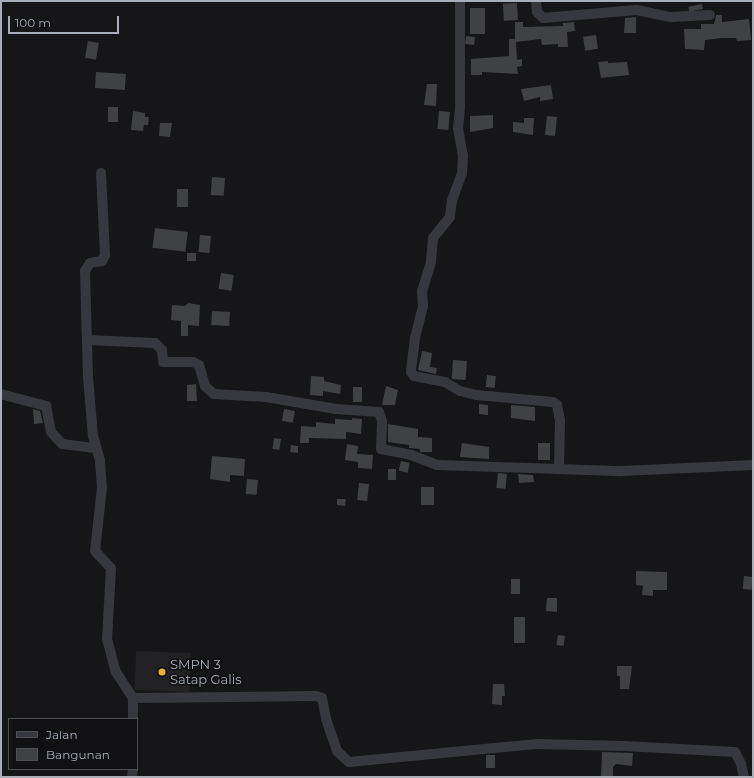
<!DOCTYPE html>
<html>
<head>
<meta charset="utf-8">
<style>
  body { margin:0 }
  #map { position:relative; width:754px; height:778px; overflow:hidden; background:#161618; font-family:Montserrat,sans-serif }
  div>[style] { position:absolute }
  .built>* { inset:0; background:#222225; transform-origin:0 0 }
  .building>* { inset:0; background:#404145; transform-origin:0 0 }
  .minor>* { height:10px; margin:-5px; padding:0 5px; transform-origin:5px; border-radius:5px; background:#37383d }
  .dots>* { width:11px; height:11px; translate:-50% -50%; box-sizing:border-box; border:2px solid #111113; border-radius:50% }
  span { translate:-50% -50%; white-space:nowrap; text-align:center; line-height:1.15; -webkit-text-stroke:3.5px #111113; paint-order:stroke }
  .poi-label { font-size:13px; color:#a8adb8 }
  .left { translate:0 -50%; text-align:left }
  .frame { position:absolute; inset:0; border:2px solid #a8adb8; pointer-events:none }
  .legend { position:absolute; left:8px; top:718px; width:130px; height:52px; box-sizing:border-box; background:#111113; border:1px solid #4d4f55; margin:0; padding:5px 7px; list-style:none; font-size:12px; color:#a8adb8 }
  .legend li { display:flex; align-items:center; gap:8px; height:20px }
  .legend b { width:20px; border:1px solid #4d4f55 }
  .scale { position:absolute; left:8px; top:16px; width:111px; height:18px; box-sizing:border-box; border:2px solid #a8adb8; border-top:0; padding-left:5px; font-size:12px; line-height:14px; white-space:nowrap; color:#a8adb8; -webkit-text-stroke:3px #111113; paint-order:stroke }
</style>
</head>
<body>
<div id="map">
  <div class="built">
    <div style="left:136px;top:651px;width:55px;height:39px;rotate:2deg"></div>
  </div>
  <div class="building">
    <div style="left:517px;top:3px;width:17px;height:14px;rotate:87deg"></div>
    <div style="left:702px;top:4px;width:5px;height:14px;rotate:79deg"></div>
    <div style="left:470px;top:8px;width:15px;height:26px"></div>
    <div style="clip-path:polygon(716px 15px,722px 15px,722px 22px,749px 19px,751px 40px,737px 41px,736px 38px,722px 38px,705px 40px,704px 50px,685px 49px,684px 29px,701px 29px,701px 24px,714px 24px)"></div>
    <div style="clip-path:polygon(636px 17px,636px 33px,624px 33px,625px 18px)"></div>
    <div style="clip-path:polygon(515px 22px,523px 22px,523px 27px,563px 26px,563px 23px,574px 22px,575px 31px,567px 32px,568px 47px,558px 47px,558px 44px,542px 45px,541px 39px,516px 42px,517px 60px,522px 59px,522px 66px,517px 67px,518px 74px,482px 72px,482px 75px,471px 75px,471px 59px,509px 56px,509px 39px,515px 39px)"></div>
    <div style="left:596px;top:35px;width:14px;height:13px;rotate:82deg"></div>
    <div style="left:466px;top:36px;width:9px;height:8px;rotate:6deg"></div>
    <div style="left:88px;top:41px;width:11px;height:17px;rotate:10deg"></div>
    <div style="clip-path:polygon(608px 61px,608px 63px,627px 62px,629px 75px,601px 78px,598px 62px)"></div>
    <div style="left:96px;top:72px;width:30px;height:16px;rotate:4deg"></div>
    <div style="clip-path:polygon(427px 84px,437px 84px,436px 106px,424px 105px)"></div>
    <div style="clip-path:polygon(551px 85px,553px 99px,540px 101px,540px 97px,524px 101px,521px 89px)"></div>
    <div style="left:108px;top:107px;width:10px;height:15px"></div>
    <div style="clip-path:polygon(133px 111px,145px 113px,145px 117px,149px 117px,148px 125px,144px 125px,143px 131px,131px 130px)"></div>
    <div style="left:439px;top:111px;width:11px;height:18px;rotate:5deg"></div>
    <div style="clip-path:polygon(493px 115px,493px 128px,470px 132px,470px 116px)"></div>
    <div style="left:547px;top:116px;width:10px;height:19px;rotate:6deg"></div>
    <div style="clip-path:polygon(524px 118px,534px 118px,533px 135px,513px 132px,513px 122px,524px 123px)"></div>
    <div style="clip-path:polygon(160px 123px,172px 123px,170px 137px,159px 136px)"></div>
    <div style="left:212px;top:177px;width:13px;height:18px;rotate:4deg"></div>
    <div style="left:177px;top:189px;width:11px;height:18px"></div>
    <div style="left:155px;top:228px;width:33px;height:20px;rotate:7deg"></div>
    <div style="left:200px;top:235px;width:11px;height:17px;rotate:5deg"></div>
    <div style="left:187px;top:253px;width:9px;height:8px"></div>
    <div style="left:221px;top:273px;width:13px;height:16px;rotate:9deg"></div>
    <div style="clip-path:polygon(188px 303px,200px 305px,199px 326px,188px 325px,188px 336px,181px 336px,181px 321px,171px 320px,172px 305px,185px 306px)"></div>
    <div style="left:212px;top:311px;width:18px;height:14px;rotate:3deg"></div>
    <div style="clip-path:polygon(422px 351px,432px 353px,430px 367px,437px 368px,436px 374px,418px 370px)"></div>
    <div style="left:453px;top:360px;width:14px;height:19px;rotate:4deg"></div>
    <div style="left:487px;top:375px;width:9px;height:12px;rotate:6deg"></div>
    <div style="clip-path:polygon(311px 376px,324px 377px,324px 381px,341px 385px,340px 394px,323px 391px,323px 396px,310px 395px)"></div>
    <div style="clip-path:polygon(196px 384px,197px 401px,187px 401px,187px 385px)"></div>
    <div style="clip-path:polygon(386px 386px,398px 390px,395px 405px,382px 405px)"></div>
    <div style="left:353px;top:387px;width:9px;height:15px"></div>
    <div style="clip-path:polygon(479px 404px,488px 405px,488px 415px,479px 414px)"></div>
    <div style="clip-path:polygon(511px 405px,535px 407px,535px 421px,511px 418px)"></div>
    <div style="clip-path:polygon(33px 409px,40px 411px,43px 423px,34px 424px)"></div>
    <div style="left:284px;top:409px;width:11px;height:12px;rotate:10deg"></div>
    <div style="clip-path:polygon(352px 418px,362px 419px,361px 434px,346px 432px,346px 439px,309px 438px,309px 443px,300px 443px,301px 426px,316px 427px,316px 422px,335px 424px,335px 419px,352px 420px)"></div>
    <div style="clip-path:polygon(388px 424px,418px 429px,418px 437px,432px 438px,432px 452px,420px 452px,420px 449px,409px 448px,409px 445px,388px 442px)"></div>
    <div style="left:274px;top:438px;width:7px;height:11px;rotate:8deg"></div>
    <div style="clip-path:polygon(462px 443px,489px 447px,489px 459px,460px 457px)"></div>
    <div style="left:538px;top:443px;width:12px;height:17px"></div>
    <div style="clip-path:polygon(347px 444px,358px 446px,357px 454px,373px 455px,372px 469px,358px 468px,358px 462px,345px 460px)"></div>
    <div style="clip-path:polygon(291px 445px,298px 446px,298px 453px,290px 452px)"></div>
    <div style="clip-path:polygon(212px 456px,245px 459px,244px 476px,230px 475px,230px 482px,210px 479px)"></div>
    <div style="left:401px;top:461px;width:9px;height:10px;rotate:13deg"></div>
    <div style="left:388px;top:469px;width:8px;height:11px"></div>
    <div style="left:498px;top:473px;width:9px;height:15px;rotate:6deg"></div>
    <div style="clip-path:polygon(518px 474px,533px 475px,534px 482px,519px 483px)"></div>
    <div style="left:247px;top:479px;width:11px;height:15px;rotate:5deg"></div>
    <div style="left:359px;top:483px;width:10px;height:17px;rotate:6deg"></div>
    <div style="left:421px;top:487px;width:13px;height:18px"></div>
    <div style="clip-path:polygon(337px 499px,346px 499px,345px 506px,337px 505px)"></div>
    <div style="clip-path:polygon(636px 571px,667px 572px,667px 590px,653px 590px,653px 596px,642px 595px,643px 586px,636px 585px)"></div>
    <div style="left:744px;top:576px;width:9px;height:13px;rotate:6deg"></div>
    <div style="left:511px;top:579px;width:9px;height:15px"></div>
    <div style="clip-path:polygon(547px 598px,557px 598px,557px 612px,546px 611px)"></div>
    <div style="left:514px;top:617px;width:11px;height:26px"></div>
    <div style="left:558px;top:635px;width:7px;height:10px;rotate:8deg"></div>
    <div style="clip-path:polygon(617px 666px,632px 666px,629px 689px,620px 689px,620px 676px,617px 676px)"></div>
    <div style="clip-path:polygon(493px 684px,504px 684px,505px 696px,502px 696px,502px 705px,492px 704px)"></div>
    <div style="clip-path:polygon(602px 752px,633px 753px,632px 766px,616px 764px,613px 767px,613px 777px,601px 777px)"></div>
    <div style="left:486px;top:755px;width:9px;height:13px"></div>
  </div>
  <div class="minor">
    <div style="left:460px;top:1px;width:106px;rotate:90deg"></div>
    <div style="left:460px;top:107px;width:21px;rotate:95deg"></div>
    <div style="left:458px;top:128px;width:27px;rotate:80deg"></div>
    <div style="left:463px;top:155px;width:18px;rotate:93deg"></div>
    <div style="left:462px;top:173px;width:29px;rotate:110deg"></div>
    <div style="left:452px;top:200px;width:17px;rotate:97deg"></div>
    <div style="left:450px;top:217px;width:27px;rotate:129deg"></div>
    <div style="left:433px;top:238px;width:24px;rotate:95deg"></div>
    <div style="left:431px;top:262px;width:30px;rotate:107deg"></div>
    <div style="left:422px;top:291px;width:15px;rotate:86deg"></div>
    <div style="left:423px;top:306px;width:33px;rotate:104deg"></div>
    <div style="left:415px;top:338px;width:34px;rotate:97deg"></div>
    <div style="left:411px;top:372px;width:5px;rotate:53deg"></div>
    <div style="left:414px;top:376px;width:32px;rotate:11deg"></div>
    <div style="left:445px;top:382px;width:17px;rotate:31deg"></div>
    <div style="left:460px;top:391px;width:16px;rotate:14deg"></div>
    <div style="left:476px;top:395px;width:77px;rotate:5.2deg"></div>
    <div style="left:553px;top:402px;width:5px;rotate:37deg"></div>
    <div style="left:557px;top:405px;width:15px;rotate:79deg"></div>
    <div style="left:560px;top:420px;width:48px;rotate:91.2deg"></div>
    <div style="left:536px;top:1px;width:11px;rotate:85deg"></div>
    <div style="left:537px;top:12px;width:8px;rotate:45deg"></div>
    <div style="left:543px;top:18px;width:94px;rotate:-4.9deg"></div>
    <div style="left:637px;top:10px;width:35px;rotate:12deg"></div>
    <div style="left:671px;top:17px;width:39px;rotate:-3deg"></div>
    <div style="left:101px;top:173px;width:82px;rotate:87.2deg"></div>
    <div style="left:105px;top:255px;width:7px;rotate:117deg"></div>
    <div style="left:102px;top:261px;width:12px;rotate:171deg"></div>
    <div style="left:90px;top:263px;width:9px;rotate:122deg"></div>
    <div style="left:85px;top:271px;width:106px;rotate:88.4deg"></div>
    <div style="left:88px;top:377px;width:59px;rotate:85.2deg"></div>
    <div style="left:93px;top:436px;width:26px;rotate:74deg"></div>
    <div style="left:100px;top:461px;width:26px;rotate:86deg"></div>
    <div style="left:102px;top:487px;width:64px;rotate:96.2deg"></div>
    <div style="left:95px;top:551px;width:23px;rotate:47deg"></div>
    <div style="left:111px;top:568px;width:71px;rotate:93.2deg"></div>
    <div style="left:107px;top:639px;width:34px;rotate:75deg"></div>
    <div style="left:116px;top:672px;width:31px;rotate:57deg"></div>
    <div style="left:133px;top:698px;width:21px;rotate:90deg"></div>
    <div style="left:87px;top:340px;width:68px;rotate:2.5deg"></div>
    <div style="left:155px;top:343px;width:10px;rotate:45deg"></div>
    <div style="left:162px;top:350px;width:12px;rotate:85deg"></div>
    <div style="left:163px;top:362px;width:30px"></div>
    <div style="left:193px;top:362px;width:7px;rotate:27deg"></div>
    <div style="left:199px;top:365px;width:22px;rotate:74deg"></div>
    <div style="left:205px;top:386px;width:12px;rotate:42deg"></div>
    <div style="left:214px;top:394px;width:52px;rotate:3.3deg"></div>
    <div style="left:266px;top:397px;width:71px;rotate:9.7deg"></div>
    <div style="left:336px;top:409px;width:43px;rotate:4deg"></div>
    <div style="left:379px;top:412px;width:9px;rotate:72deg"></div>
    <div style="left:382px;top:421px;width:28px;rotate:92deg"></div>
    <div style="left:381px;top:449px;width:31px;rotate:11deg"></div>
    <div style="left:411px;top:455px;width:28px;rotate:21deg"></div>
    <div style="left:437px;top:465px;width:185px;rotate:1.9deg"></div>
    <div style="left:622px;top:471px;width:131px;rotate:-2.6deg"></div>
    <div style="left:1px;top:394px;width:47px;rotate:14.9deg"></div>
    <div style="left:46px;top:406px;width:26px;rotate:79deg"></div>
    <div style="left:51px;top:432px;width:16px;rotate:47deg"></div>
    <div style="left:62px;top:444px;width:34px;rotate:7deg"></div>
    <div style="left:133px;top:698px;width:183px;rotate:-0.6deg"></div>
    <div style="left:316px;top:696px;width:6px;rotate:18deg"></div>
    <div style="left:322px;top:698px;width:21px;rotate:79deg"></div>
    <div style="left:326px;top:719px;width:34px;rotate:71deg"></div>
    <div style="left:337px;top:751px;width:16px;rotate:43deg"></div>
    <div style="left:349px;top:762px;width:189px;rotate:-5.5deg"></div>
    <div style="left:537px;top:744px;width:87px;rotate:1.3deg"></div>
    <div style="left:624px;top:746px;width:111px;rotate:3.1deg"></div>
    <div style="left:735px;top:752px;width:13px;rotate:63deg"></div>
    <div style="left:741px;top:764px;width:13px;rotate:77deg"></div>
    <div style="left:132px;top:777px;width:8px;rotate:-83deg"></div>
  </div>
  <div class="dots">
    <div style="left:162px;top:672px;background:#f2b134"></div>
  </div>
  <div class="poi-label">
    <span class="left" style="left:170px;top:672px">SMPN 3<br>Satap Galis</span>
  </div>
  <div class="frame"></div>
  <ul class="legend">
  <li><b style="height:5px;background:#37383d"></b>Jalan</li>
  <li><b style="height:11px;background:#404145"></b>Bangunan</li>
  </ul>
  <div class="scale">100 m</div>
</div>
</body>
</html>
